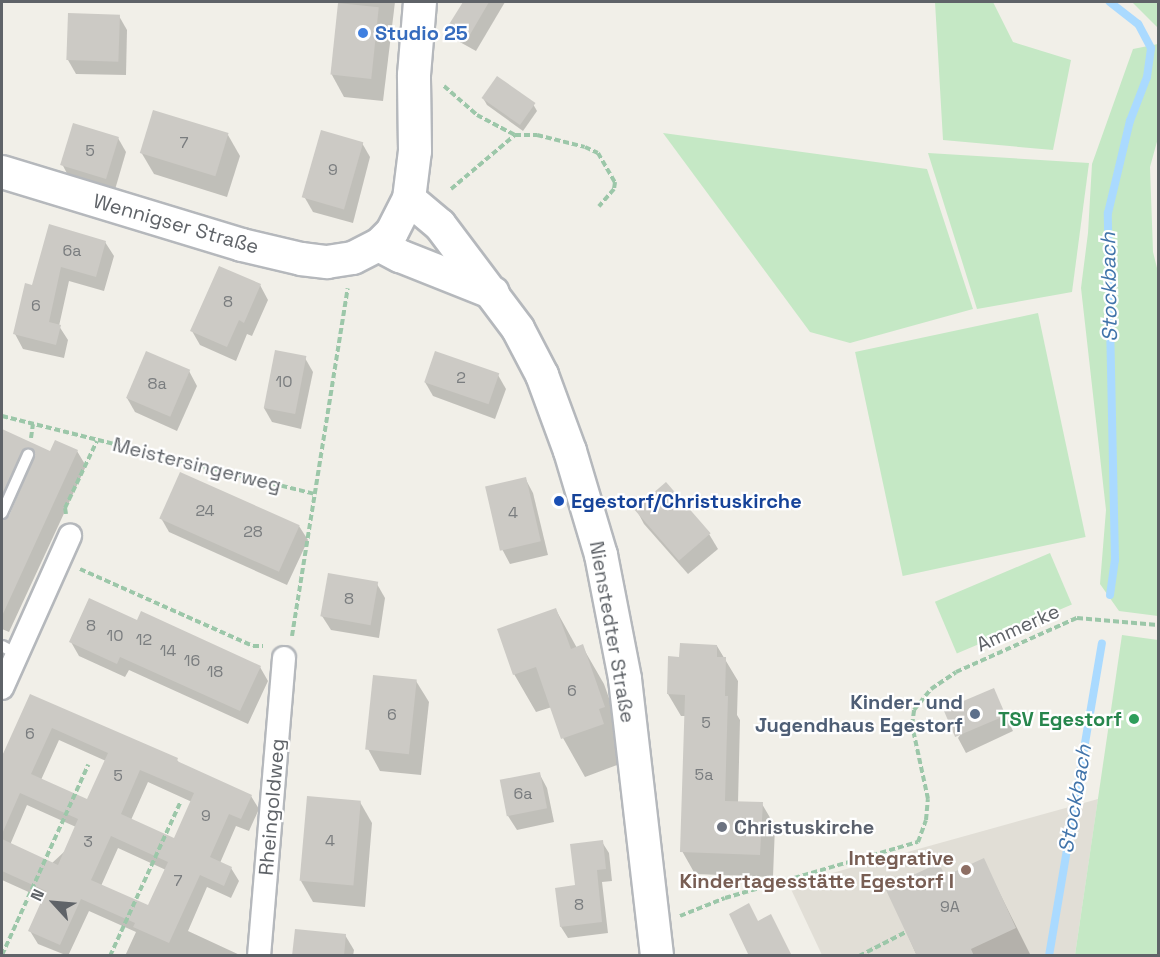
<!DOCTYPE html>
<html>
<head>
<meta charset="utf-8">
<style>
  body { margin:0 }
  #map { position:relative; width:1160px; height:957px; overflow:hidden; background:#f1efe8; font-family:"Space Grotesk",sans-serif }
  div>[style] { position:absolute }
  .education>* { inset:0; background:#e1ded6 }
  .green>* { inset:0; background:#c5e8c5; transform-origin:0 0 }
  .shadow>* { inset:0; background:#0003 }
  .stream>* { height:8px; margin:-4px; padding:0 4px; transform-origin:4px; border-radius:4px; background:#aadaff }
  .building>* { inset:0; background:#cccac5; transform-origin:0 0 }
  .path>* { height:4px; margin-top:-2px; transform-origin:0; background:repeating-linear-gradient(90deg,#9cc7a9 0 6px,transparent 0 9px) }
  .roads { filter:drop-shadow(2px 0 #b5b8bc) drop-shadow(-2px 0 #b5b8bc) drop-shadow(0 2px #b5b8bc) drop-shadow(0 -2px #b5b8bc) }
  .service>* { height:10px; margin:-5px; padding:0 5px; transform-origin:5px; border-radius:5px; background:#fff }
  .minor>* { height:22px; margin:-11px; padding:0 11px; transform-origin:11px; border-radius:11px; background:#fff }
  .secondary>* { height:32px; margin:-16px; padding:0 16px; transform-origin:16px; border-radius:16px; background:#fff }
  .dots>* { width:16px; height:16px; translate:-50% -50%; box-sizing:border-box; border:3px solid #fff; border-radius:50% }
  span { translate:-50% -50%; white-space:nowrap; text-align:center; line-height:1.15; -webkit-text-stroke:4.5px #fff; paint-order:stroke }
  .number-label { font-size:16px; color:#7a7d7f }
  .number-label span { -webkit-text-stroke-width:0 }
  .shop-label { font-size:20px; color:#366cbe; font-weight:700 }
  .left { translate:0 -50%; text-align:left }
  .street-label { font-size:20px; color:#5f6368 }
  .transit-label { font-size:20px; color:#164399; font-weight:700 }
  .service-label { font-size:20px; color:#4e5e75; font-weight:700 }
  .right { translate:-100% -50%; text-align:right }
  .leisure-label { font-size:20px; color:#27864d; font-weight:700 }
  .worship-label { font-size:20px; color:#5b616d; font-weight:700 }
  .education-label { font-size:20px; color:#785e54; font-weight:700 }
  .water-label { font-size:21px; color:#4174aa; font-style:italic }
  .frame { position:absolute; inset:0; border:3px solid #5f6368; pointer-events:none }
  .north { position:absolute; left:24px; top:873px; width:60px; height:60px; -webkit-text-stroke:4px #fff; paint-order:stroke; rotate:296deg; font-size:16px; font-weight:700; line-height:24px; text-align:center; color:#5f6368 }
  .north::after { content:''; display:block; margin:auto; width:21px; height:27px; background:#5f6368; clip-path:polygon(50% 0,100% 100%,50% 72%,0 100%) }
</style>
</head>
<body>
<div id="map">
  <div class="education">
    <div style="clip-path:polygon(1098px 799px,1075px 955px,822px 955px,789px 885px)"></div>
  </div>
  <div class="green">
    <div style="clip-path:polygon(935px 2px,993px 2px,1013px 42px,1071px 60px,1053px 150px,943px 140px)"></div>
    <div style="clip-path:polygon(1132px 2px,1158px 2px,1158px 28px)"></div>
    <div style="clip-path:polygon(1158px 44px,1158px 138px,1150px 167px,1153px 252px,1158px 272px,1158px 616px,1119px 611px,1100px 584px,1106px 510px,1081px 288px,1088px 233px,1092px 164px,1133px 49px)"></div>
    <div style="clip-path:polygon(663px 133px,927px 169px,973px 309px,850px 343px,810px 332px)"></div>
    <div style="clip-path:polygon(928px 153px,1089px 163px,1072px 292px,977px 309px)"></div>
    <div style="left:1038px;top:313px;width:229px;height:187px;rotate:78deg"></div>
    <div style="left:1050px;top:553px;width:56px;height:125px;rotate:67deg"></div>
    <div style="clip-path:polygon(1122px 635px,1158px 640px,1158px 955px,1075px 955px)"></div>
  </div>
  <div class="shadow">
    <div style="clip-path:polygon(339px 2px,395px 2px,383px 101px,344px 97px,332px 75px)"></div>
    <div style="clip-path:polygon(465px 2px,505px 2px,476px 51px,458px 41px,450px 26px)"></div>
    <div style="clip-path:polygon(119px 16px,127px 30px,126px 75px,76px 74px,68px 60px)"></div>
    <div style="clip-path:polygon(483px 98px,533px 104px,537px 111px,523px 131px,487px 105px)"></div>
    <div style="clip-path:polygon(228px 135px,240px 156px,227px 197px,154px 174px,141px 152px)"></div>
    <div style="clip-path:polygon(118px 138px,126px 152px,114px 193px,70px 179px,62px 164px)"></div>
    <div style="clip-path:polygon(362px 143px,370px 157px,353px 223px,313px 212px,305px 198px)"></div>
    <div style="clip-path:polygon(50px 226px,105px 242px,114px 256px,104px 291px,69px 281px,59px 326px,68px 340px,64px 358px,23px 349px,15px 334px,33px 287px)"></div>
    <div style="clip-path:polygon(260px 285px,268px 300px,252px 336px,247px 334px,236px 361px,200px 345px,192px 331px)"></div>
    <div style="clip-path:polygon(305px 358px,313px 372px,301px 429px,272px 422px,264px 408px)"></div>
    <div style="clip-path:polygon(189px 371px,197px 386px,177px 431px,135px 412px,127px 398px)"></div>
    <div style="clip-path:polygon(498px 375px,506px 389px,495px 419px,433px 396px,425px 382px)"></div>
    <div style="clip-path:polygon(evenodd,6px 433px,51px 453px,77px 451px,86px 466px,9px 632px,2px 629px,2px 441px,6px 433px,35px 462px,10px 517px,4px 521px,29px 467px,35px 462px)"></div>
    <div style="clip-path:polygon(525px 478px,533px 493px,548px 555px,510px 564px,502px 549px)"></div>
    <div style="clip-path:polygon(636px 509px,709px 534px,718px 549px,688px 574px,644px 524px)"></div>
    <div style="clip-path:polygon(161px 518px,299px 526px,308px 540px,287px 585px,169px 532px)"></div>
    <div style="clip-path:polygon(377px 584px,385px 598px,379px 638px,331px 630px,322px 616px)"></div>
    <div style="clip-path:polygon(556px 610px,577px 648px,582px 646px,604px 684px,626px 746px,625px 762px,585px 777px,563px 738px,552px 707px,536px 712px,514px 674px)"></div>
    <div style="clip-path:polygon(138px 622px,260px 667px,268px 681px,248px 724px,129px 670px,125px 677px,79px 656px,71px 642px)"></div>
    <div style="clip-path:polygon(717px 646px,738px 681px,737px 715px,740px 720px,738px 803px,762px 804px,775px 826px,773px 877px,695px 874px,682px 851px,686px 716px,681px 716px,668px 694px,681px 658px)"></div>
    <div style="clip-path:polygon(416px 681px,429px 702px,421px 775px,380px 771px,368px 749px)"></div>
    <div style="clip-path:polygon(993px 690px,1013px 731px,966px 753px,958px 738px)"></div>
    <div style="clip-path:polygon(evenodd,30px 696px,177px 760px,180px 764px,251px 796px,259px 809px,249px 831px,236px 826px,220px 863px,231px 868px,239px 881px,231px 898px,207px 887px,188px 931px,242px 956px,125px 956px,136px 932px,89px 911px,68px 956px,38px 944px,30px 931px,44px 899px,2px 880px,2px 759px,30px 696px,59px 740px,106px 761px,88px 801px,41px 780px,59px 740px,30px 696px,148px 782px,192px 802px,175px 840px,131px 820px,148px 782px,30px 696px,27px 805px,76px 827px,65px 851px,51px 864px,10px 845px,27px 805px,30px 696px,118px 848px,166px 870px,149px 907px,101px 886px,118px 848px)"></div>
    <div style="clip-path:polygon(539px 773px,547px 788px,554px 822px,517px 830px,508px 816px,501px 781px)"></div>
    <div style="clip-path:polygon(360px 802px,372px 823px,365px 907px,313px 902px,301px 881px)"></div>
    <div style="clip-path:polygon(602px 842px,609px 853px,612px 881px,602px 882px,608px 933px,568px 938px,561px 927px,577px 886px)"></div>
    <div style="clip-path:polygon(983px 860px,1031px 956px,917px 956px,887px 888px,946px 877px)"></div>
    <div style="clip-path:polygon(345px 935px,354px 950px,353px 956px,294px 956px)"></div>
  </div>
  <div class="stream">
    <div style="left:1110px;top:595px;width:35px;rotate:-82deg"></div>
    <div style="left:1115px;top:560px;width:347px;rotate:-91.2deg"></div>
    <div style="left:1108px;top:213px;width:95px;rotate:-76.6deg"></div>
    <div style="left:1130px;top:121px;width:47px;rotate:-68.9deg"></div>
    <div style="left:1147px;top:77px;width:29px;rotate:-82deg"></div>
    <div style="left:1151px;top:48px;width:27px;rotate:-118deg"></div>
    <div style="left:1138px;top:24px;width:36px;rotate:-142deg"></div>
    <div style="left:1049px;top:956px;width:317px;rotate:-80.4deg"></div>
  </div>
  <div class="building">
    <div style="clip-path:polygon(463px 2px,489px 2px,468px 38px,448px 26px)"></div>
    <div style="left:338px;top:3px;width:41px;height:72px;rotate:6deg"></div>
    <div style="left:68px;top:13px;width:52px;height:47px;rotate:2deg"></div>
    <div style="left:497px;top:76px;width:47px;height:27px;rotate:35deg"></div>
    <div style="left:153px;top:110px;width:79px;height:45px;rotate:17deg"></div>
    <div style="left:73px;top:123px;width:48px;height:44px;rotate:17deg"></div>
    <div style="left:321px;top:130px;width:44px;height:70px;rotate:16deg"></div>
    <div style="clip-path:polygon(49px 224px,106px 241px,96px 277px,61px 267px,49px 322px,61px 325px,56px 345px,13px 334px,25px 283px,32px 285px)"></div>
    <div style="clip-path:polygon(219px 266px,261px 284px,244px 323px,239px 320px,227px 347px,190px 331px)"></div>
    <div style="left:275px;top:350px;width:32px;height:59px;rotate:11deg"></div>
    <div style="left:146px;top:351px;width:48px;height:51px;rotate:23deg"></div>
    <div style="left:435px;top:351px;width:68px;height:33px;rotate:19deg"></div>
    <div style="clip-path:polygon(2px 429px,50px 451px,55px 440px,78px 450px,2px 616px,2px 520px,9px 516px,35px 455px,31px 448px,23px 449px,2px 496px)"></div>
    <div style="left:180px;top:472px;width:131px;height:51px;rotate:24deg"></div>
    <div style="left:526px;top:477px;width:66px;height:42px;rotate:77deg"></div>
    <div style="left:666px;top:482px;width:68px;height:42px;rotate:49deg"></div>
    <div style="left:328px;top:573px;width:51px;height:44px;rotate:10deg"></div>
    <div style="clip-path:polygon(89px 598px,137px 620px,141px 611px,261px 666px,240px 711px,120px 657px,117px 664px,69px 642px)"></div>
    <div style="clip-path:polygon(556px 608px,571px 649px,583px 644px,605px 707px,599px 709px,604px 724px,561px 739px,536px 667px,513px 675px,497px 629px)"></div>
    <div style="clip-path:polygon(680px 643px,717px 645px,717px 657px,726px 657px,725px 696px,728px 696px,725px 801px,763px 802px,760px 855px,680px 852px,685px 695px,667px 694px,668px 656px,679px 657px)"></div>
    <div style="left:373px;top:675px;width:44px;height:75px;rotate:6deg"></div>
    <div style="left:994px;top:688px;width:30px;height:55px;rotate:67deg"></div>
    <div style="clip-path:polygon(evenodd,30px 694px,178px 758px,177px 761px,252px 795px,241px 819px,229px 814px,210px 857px,232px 867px,224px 886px,200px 875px,169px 943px,133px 927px,135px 923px,81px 899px,60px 945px,28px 931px,46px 891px,2px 871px,2px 839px,58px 865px,78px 819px,20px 793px,2px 834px,2px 756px,30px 694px,52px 728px,108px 753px,87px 799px,31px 774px,52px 728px,30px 694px,140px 770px,194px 793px,174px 838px,121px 814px,140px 770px,30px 694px,111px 836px,168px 862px,148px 905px,91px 880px,111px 836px)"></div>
    <div style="left:540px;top:772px;width:37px;height:41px;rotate:79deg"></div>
    <div style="left:307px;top:796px;width:54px;height:85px;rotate:5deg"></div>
    <div style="clip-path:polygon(603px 840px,606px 869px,597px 870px,602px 922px,560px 927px,555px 888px,575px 885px,570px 844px)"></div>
    <div style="clip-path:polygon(984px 858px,1016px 928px,971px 949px,974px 956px,917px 956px,885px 888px,939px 863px,945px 876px)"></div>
    <div style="clip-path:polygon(749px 903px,758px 921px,771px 914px,792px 956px,749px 956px,729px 914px)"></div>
    <div style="clip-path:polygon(295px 929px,346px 934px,344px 956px,292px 956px)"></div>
  </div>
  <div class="path">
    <div style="left:444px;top:86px;width:44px;rotate:41.3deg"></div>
    <div style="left:477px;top:115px;width:43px;rotate:27.8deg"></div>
    <div style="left:515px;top:135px;width:22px"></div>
    <div style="left:537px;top:135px;width:49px;rotate:14deg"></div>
    <div style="left:585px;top:147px;width:14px;rotate:25deg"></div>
    <div style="left:598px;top:153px;width:34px;rotate:60deg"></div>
    <div style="left:615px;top:182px;width:7px;rotate:98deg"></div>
    <div style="left:614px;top:189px;width:23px;rotate:131deg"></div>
    <div style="left:451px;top:189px;width:84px;rotate:-40.2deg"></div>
    <div style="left:2px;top:416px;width:324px;rotate:14deg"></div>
    <div style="left:31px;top:438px;width:14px;rotate:-82deg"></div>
    <div style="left:66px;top:514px;width:6px;rotate:-99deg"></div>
    <div style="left:65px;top:508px;width:74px;rotate:-64.5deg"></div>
    <div style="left:80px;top:569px;width:189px;rotate:24deg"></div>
    <div style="left:253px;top:646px;width:10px"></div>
    <div style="left:292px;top:636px;width:352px;rotate:-80.9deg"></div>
    <div style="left:680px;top:916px;width:48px;rotate:-21.8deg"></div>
    <div style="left:725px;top:898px;width:201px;rotate:-16.2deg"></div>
    <div style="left:918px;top:842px;width:23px;rotate:-70deg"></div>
    <div style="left:926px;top:820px;width:21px;rotate:-85deg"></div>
    <div style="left:928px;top:799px;width:76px;rotate:-102.2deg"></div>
    <div style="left:912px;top:725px;width:15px;rotate:-82deg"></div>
    <div style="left:914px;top:710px;width:27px;rotate:-51deg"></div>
    <div style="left:931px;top:689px;width:30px;rotate:-34deg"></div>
    <div style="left:956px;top:672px;width:133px;rotate:-24.1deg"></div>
    <div style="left:1077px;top:618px;width:81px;rotate:4.9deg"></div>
    <div style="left:2px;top:955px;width:209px;rotate:-65.6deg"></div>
    <div style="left:110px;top:956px;width:170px;rotate:-65.4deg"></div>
    <div style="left:859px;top:956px;width:53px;rotate:-27.1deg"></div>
  </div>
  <div class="roads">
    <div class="service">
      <div style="left:2px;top:513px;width:64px;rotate:-65.9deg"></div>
      <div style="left:2px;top:646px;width:17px;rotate:28deg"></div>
    </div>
    <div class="minor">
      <div style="left:2px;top:688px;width:167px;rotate:-65.9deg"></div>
      <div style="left:259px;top:956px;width:299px;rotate:-85.2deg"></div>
    </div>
    <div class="secondary">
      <div style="left:2px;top:172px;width:251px;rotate:16.9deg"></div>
      <div style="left:242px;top:245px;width:61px;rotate:13.3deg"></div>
      <div style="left:301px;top:259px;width:26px;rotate:7deg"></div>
      <div style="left:327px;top:262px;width:26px;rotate:-9deg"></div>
      <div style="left:353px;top:258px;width:29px;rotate:-27deg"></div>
      <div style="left:379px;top:245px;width:18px;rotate:-45deg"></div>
      <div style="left:392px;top:232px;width:37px;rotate:-63deg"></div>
      <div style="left:409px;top:199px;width:48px;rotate:-82.9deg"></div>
      <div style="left:415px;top:151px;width:76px;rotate:-90.8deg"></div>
      <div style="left:414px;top:75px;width:73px;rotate:-85.3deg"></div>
      <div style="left:409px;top:199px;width:40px;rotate:40deg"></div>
      <div style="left:440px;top:225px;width:130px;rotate:53.1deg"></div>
      <div style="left:518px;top:329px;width:52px;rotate:62.4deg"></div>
      <div style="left:542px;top:375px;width:81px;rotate:69.8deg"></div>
      <div style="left:570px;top:451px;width:109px;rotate:73.4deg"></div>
      <div style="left:601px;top:555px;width:126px;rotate:79deg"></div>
      <div style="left:625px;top:679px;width:279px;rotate:83.4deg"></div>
      <div style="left:379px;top:245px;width:24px;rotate:28deg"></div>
      <div style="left:400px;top:256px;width:100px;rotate:21.7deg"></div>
    </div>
  </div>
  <div class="dots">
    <div style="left:363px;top:33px;background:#3f7fe0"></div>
    <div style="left:559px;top:501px;background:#1a4fb4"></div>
    <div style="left:975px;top:714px;background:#5c6f8a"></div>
    <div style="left:1134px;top:719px;background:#2e9e5b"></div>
    <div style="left:722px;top:827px;background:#6b7280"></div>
    <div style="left:966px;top:870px;background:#8d6e63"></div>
  </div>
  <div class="number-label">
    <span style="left:184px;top:143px">7</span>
    <span style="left:90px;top:151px">5</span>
    <span style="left:333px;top:170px">9</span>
    <span style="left:72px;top:251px">6a</span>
    <span style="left:228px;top:302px">8</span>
    <span style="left:36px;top:306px">6</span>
    <span style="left:461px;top:378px">2</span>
    <span style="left:284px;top:382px">10</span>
    <span style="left:157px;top:384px">8a</span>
    <span style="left:205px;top:511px">24</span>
    <span style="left:513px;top:513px">4</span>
    <span style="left:253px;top:532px">28</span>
    <span style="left:349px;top:599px">8</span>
    <span style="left:91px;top:626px">8</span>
    <span style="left:115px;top:636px">10</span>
    <span style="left:144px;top:640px">12</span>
    <span style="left:168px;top:651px">14</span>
    <span style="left:192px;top:661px">16</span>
    <span style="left:215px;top:672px">18</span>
    <span style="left:572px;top:691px">6</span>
    <span style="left:392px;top:715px">6</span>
    <span style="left:706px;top:723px">5</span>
    <span style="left:30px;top:734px">6</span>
    <span style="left:704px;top:775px">5a</span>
    <span style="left:118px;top:776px">5</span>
    <span style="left:523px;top:794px">6a</span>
    <span style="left:206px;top:816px">9</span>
    <span style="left:330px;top:841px">4</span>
    <span style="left:88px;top:842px">3</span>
    <span style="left:178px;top:881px">7</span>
    <span style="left:579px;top:905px">8</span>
    <span style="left:950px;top:907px">9A</span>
  </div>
  <div class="shop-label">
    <span class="left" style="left:375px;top:33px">Studio 25</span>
  </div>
  <div class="street-label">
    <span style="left:176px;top:224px;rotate:16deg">Wennigser Straße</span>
    <span style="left:197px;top:465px;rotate:14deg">Meistersingerweg</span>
    <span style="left:1018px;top:628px;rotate:-24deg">Ammerke</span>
    <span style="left:612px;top:632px;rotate:80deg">Nienstedter Straße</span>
    <span style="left:272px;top:807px;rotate:-85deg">Rheingoldweg</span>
  </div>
  <div class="transit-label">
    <span class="left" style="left:571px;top:501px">Egestorf/Christuskirche</span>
  </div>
  <div class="service-label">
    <span class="right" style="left:963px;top:714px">Kinder- und<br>Jugendhaus Egestorf</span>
  </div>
  <div class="leisure-label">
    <span class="right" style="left:1122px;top:719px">TSV Egestorf</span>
  </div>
  <div class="worship-label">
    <span class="left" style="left:734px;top:827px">Christuskirche</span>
  </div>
  <div class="education-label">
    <span class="right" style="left:954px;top:870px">Integrative<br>Kindertagesstätte Egestorf I</span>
  </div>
  <div class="water-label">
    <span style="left:1109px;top:287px;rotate:-91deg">Stockbach</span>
    <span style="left:1075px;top:799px;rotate:-80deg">Stockbach</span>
  </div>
  <div class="frame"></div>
  <div class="north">N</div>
</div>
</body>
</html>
